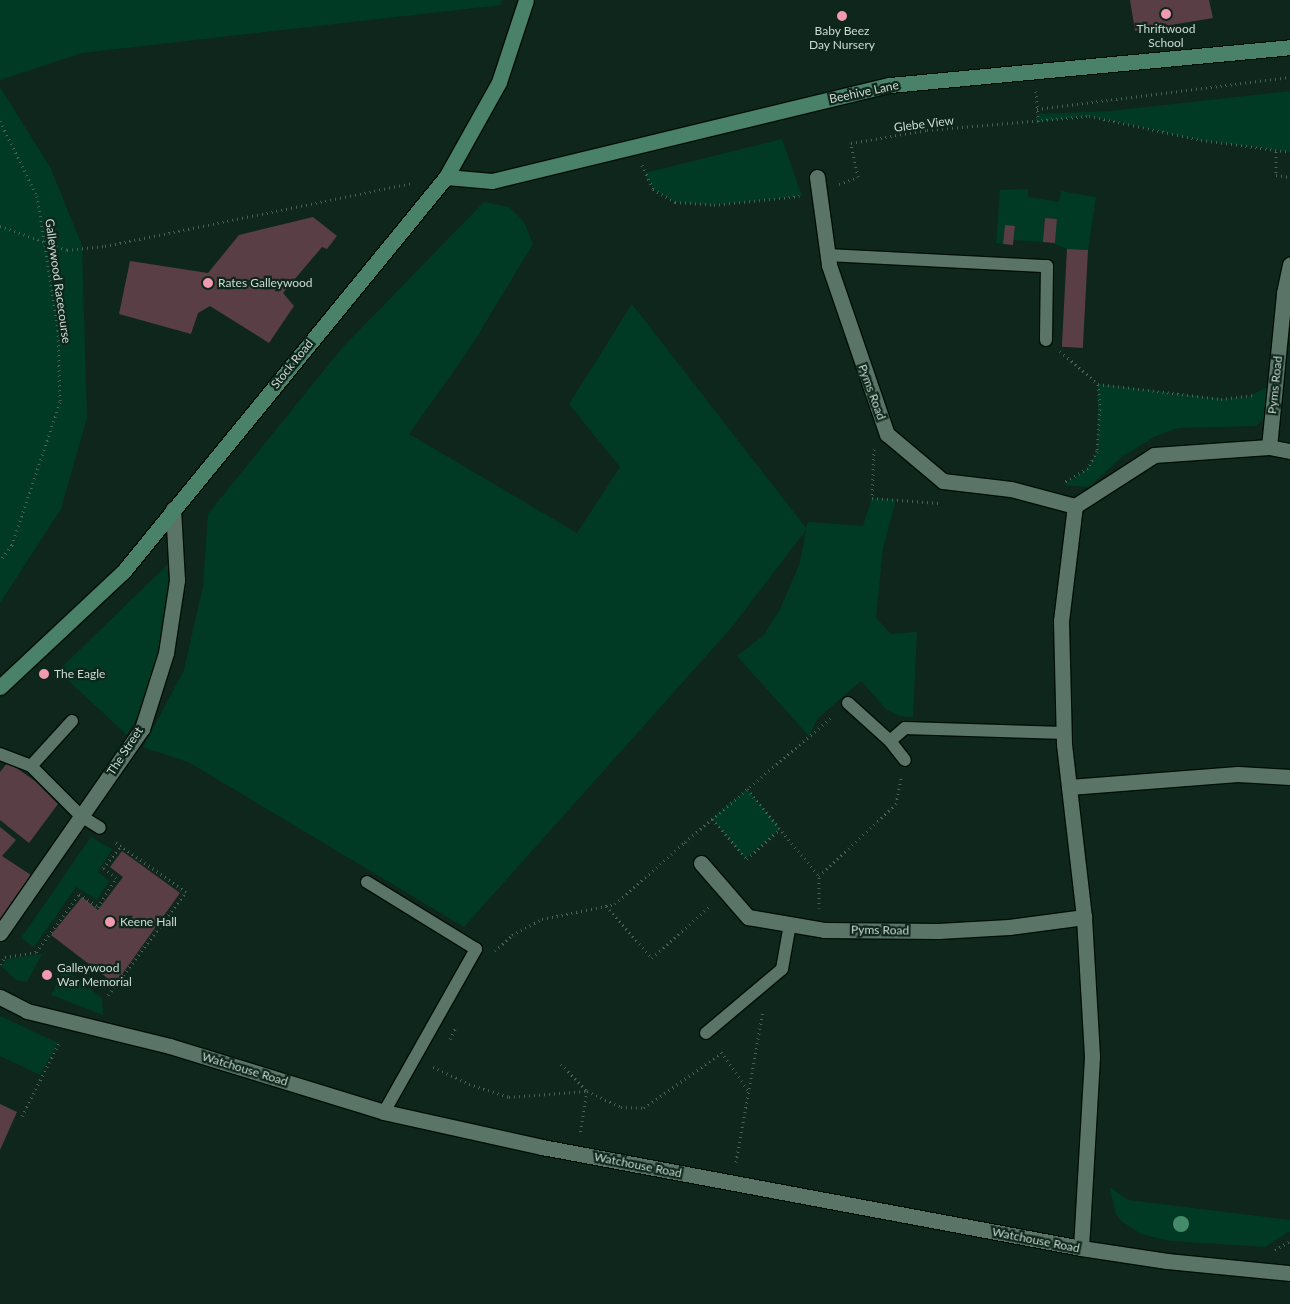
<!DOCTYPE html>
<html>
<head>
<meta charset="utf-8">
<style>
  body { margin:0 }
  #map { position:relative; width:1290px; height:1304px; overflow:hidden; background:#0e261b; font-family:Lato,sans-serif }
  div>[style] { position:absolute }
  .green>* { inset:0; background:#003a25; transform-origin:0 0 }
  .building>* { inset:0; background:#593f45; transform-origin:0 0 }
  .path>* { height:3px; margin-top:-1.5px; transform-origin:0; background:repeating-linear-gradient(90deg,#4a6056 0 1px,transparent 0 5px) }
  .roads { filter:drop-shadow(1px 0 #000f06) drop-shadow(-1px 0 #000f06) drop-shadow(0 1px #000f06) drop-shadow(0 -1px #000f06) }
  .service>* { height:12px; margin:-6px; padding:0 6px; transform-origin:6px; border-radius:6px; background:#5a7567 }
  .minor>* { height:15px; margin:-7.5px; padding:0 7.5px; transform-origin:7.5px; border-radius:7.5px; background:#5a7567 }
  .tertiary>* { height:15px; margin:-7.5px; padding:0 7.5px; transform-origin:7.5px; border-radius:7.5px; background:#5a7567 }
  .secondary>* { height:15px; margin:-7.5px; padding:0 7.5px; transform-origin:7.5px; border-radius:7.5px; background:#4a8169 }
  .trees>* { width:16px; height:16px; margin:-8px; border-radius:50%; background:#458b6b }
  .dots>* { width:14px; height:14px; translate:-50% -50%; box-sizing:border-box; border:2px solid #0e261b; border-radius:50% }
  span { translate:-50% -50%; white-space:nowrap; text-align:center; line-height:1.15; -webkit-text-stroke:4.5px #0e261b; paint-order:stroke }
  .poi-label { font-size:12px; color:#ccdbd3 }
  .left { translate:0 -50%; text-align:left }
  .street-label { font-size:12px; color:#ccdbd3 }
</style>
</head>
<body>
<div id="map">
  <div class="green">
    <div style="clip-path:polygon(0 0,502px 0,501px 5px,82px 53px,0 80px)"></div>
    <div style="clip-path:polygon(0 87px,50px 167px,82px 245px,87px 418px,61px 509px,0 603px)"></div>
    <div style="clip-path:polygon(1290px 91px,1290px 152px,1201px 140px,1089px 116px,1038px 122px,1037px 114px,1110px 111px)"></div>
    <div style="clip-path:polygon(782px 139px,802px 196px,714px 205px,675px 202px,653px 189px,645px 173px)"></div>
    <div style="clip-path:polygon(1028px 189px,1028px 197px,1059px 202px,1061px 191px,1096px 197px,1088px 250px,1067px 249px,1054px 244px,1057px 219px,1045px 218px,1043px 242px,1013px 240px,1015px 227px,1005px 225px,1003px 244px,996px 243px,1000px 190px)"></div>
    <div style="clip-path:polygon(484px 202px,509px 207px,524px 222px,533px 244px,470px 348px,409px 434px,577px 533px,620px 467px,569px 404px,632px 304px,806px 528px,808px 522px,863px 526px,872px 498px,896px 500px,883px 548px,876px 618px,891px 634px,917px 632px,913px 717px,899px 716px,887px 710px,861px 681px,817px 719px,809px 736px,737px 656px,764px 635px,780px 609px,800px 563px,806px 530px,732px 627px,464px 927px,190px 763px,143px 747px,184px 670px,203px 586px,208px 514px,342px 348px)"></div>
    <div style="clip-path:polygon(1275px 382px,1272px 412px,1256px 426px,1179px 428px,1156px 436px,1123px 456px,1089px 487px,1064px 485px,1088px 468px,1097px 451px,1098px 384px,1221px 399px,1249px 397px)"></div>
    <div style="clip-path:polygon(170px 562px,172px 571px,168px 626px,140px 712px,127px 735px,58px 671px)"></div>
    <div style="left:747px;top:789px;width:52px;height:46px;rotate:50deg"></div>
    <div style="clip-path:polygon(91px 837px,112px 849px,98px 872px,109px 881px,97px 900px,76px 887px,34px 947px,21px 938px)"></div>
    <div style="clip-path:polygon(42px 954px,27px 982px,16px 980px,1px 966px,7px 959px)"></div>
    <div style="clip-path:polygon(64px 969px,102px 998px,103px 1015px,51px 995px)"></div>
    <div style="clip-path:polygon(0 1016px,58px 1043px,40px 1075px,0 1056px)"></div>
    <div style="clip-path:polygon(1110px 1187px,1128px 1200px,1290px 1220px,1290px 1231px,1265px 1247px,1170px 1241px,1141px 1234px,1121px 1221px,1115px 1212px)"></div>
  </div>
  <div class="building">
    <div style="clip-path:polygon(1130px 0,1209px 0,1213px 18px,1135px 31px)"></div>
    <div style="clip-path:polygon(313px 217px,337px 236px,327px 249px,322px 247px,283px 293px,294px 306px,269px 343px,210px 306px,198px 313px,191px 334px,119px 314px,130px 261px,208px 273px,239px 235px)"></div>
    <div style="left:1045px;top:218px;width:12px;height:24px;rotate:5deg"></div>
    <div style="left:1005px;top:225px;width:10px;height:19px;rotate:6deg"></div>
    <div style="left:1067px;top:249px;width:21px;height:98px;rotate:3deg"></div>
    <div style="clip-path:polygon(8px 762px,35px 781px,58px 804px,29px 843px,0 820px,0 772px)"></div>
    <div style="clip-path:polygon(0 827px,16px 840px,2px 856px,31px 875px,0 920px)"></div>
    <div style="clip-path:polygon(122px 851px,180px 893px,115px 984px,51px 935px,82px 897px,98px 910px,123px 877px,110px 867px)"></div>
    <div style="clip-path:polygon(0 1104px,17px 1112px,0 1150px)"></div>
  </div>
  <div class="path">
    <div style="left:1036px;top:91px;width:31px;rotate:86deg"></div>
    <div style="left:1037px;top:109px;width:255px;rotate:-7.2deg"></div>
    <div style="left:0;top:121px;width:84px;rotate:63.7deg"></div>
    <div style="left:37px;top:196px;width:136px;rotate:81.1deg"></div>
    <div style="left:58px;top:330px;width:72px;rotate:88.4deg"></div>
    <div style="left:60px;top:402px;width:151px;rotate:108.6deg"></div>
    <div style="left:12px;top:545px;width:20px;rotate:127deg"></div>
    <div style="left:1276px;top:151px;width:24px;rotate:90deg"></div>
    <div style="left:1276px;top:175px;width:14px;rotate:8deg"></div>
    <div style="left:642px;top:165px;width:26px;rotate:65deg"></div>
    <div style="left:653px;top:189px;width:26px;rotate:31deg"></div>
    <div style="left:675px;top:202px;width:39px;rotate:4deg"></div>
    <div style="left:714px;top:205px;width:86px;rotate:-6deg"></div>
    <div style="left:839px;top:184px;width:20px;rotate:-20deg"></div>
    <div style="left:858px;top:177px;width:35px;rotate:-102deg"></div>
    <div style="left:851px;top:143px;width:77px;rotate:-9.7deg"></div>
    <div style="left:927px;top:130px;width:163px;rotate:-4.9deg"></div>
    <div style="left:1089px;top:116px;width:115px;rotate:12.1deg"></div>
    <div style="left:1201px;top:140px;width:90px;rotate:7.7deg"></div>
    <div style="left:0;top:226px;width:71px;rotate:19.7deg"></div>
    <div style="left:67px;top:250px;width:38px;rotate:-6deg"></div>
    <div style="left:105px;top:246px;width:314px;rotate:-11.6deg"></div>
    <div style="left:1060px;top:351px;width:50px;rotate:41deg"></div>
    <div style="left:1098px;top:384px;width:25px;rotate:85deg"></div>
    <div style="left:1100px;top:409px;width:42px;rotate:94.1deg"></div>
    <div style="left:1097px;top:451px;width:19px;rotate:118deg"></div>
    <div style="left:1088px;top:468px;width:27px;rotate:149deg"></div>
    <div style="left:1098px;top:384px;width:124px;rotate:7deg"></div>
    <div style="left:1221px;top:399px;width:33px;rotate:-7deg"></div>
    <div style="left:874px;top:449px;width:49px;rotate:92.3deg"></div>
    <div style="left:872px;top:498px;width:67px;rotate:4.3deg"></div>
    <div style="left:747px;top:789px;width:113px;rotate:50.4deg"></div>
    <div style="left:819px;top:876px;width:105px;rotate:-43.1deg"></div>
    <div style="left:896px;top:804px;width:26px;rotate:-79deg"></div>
    <div style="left:712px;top:819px;width:53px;rotate:48.8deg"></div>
    <div style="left:747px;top:859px;width:45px;rotate:-42.3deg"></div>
    <div style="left:685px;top:842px;width:194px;rotate:-40.4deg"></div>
    <div style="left:606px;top:906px;width:69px;rotate:48.5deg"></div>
    <div style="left:652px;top:958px;width:79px;rotate:-41.9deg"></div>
    <div style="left:819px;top:908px;width:32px;rotate:-90deg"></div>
    <div style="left:495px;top:951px;width:23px;rotate:-43deg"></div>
    <div style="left:512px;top:935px;width:34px;rotate:-28deg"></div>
    <div style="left:542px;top:919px;width:75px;rotate:-11.6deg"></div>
    <div style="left:615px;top:904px;width:94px;rotate:-41.5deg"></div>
    <div style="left:685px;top:842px;width:5px;rotate:53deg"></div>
    <div style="left:0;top:964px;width:9px;rotate:-54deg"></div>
    <div style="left:5px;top:957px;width:31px;rotate:-9deg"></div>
    <div style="left:36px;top:952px;width:72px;rotate:-53.4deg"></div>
    <div style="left:79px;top:894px;width:23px;rotate:34deg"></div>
    <div style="left:98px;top:907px;width:34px;rotate:-58deg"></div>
    <div style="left:116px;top:878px;width:16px;rotate:-142deg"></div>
    <div style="left:103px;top:868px;width:28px;rotate:-51deg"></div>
    <div style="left:121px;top:846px;width:9px;rotate:-148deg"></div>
    <div style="left:108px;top:995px;width:129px;rotate:-52.9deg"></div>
    <div style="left:186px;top:892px;width:80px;rotate:-144.7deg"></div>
    <div style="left:450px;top:1039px;width:13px;rotate:-63deg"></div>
    <div style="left:721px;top:1052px;width:47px;rotate:54.6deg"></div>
    <div style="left:561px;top:1064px;width:37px;rotate:46deg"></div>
    <div style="left:587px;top:1091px;width:38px;rotate:25deg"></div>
    <div style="left:621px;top:1107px;width:23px;rotate:2deg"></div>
    <div style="left:644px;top:1108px;width:95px;rotate:-35.5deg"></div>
    <div style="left:433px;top:1067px;width:40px;rotate:25deg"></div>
    <div style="left:469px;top:1084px;width:42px;rotate:18deg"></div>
    <div style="left:509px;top:1097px;width:78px;rotate:-4.4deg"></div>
    <div style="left:587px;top:1091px;width:44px;rotate:99.2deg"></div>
    <div style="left:22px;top:1116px;width:84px;rotate:-63.1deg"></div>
    <div style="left:736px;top:1162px;width:153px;rotate:-79.9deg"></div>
    <div style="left:1275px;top:1250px;width:17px;rotate:-31deg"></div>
  </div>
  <div class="roads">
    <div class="service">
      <div style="left:828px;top:255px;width:219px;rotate:2.9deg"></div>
      <div style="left:1047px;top:266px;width:74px;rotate:90.8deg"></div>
      <div style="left:848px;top:703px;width:57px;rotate:42.1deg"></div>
      <div style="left:890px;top:741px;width:20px;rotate:-41deg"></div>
      <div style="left:905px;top:728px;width:159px;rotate:1.8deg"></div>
      <div style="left:72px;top:721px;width:61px;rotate:132.3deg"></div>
      <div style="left:31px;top:766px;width:71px;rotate:45deg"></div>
      <div style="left:81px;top:816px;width:22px;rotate:32deg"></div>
      <div style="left:890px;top:741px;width:24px;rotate:52deg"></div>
      <div style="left:0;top:754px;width:33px;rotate:21deg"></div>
      <div style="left:367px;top:882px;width:128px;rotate:31.6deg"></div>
      <div style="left:476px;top:949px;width:187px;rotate:119.4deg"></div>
      <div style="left:706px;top:1033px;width:99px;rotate:-40.1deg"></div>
      <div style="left:782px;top:969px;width:46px;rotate:-79.9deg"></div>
    </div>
    <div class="minor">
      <div style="left:817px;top:177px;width:89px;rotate:82.2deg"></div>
      <div style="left:829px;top:265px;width:179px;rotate:71.1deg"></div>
      <div style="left:887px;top:434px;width:73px;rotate:40deg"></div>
      <div style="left:943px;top:481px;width:68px;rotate:6.7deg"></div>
      <div style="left:1011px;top:489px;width:66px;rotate:14.9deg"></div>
      <div style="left:1269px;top:447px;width:155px;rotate:-84.4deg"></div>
      <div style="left:1284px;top:293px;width:29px;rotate:-78deg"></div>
      <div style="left:1069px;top:787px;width:169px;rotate:-4.4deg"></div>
      <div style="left:1238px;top:774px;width:52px;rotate:3.3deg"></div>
      <div style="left:701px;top:863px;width:72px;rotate:49deg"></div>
      <div style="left:748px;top:917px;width:77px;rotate:9.7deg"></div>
      <div style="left:824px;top:930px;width:114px;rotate:0.5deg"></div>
      <div style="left:938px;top:931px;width:71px;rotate:-3.2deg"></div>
      <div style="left:1009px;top:927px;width:76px;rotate:-7.6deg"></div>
      <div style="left:0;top:933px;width:249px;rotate:-55.2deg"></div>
      <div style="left:142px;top:729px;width:80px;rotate:-72.5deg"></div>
      <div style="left:166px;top:653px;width:74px;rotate:-81.4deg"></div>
      <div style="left:177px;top:580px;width:71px;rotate:-93.2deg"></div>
      <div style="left:1081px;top:1248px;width:192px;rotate:-86.7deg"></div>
      <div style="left:1092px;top:1056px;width:139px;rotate:-93.3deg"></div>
      <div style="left:1084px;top:917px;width:174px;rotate:-96.6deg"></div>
      <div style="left:1064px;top:744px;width:123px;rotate:-91.4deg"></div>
      <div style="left:1061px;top:621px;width:116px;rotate:-83.1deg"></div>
      <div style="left:1075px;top:506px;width:94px;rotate:-32.8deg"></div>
      <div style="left:1154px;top:455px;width:115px;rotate:-4deg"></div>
      <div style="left:1269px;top:447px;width:21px;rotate:11deg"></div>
    </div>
    <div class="tertiary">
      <div style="left:0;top:997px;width:30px;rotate:27deg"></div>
      <div style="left:27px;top:1011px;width:147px;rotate:13.8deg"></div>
      <div style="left:170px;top:1046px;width:224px;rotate:17.1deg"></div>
      <div style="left:384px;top:1112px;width:162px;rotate:12.5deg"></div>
      <div style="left:542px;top:1147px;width:548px;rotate:10.61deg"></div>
      <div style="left:1081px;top:1248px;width:87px;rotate:8.6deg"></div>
      <div style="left:1167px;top:1261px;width:124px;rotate:5.6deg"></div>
    </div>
    <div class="secondary">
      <div style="left:446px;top:177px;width:46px;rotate:5deg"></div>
      <div style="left:492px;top:181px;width:409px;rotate:-13.6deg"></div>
      <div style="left:890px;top:85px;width:402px;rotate:-5.4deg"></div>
      <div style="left:0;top:687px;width:168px;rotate:-43.1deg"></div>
      <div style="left:123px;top:572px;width:510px;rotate:-50.73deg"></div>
      <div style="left:446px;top:177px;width:109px;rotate:-60.8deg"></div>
      <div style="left:499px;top:82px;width:86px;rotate:-71.8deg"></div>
    </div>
  </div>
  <div class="trees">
    <div style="left:1181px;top:1224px"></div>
  </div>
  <div class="dots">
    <div style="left:1166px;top:14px;background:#f29aaf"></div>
    <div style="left:842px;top:16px;background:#f29aaf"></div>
    <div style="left:208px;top:283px;background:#f29aaf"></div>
    <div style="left:44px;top:674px;background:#f29aaf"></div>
    <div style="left:110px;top:922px;background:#f29aaf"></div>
    <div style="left:47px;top:975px;background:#f29aaf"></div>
  </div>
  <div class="poi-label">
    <span style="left:1166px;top:36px">Thriftwood<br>School</span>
    <span style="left:842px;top:38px">Baby Beez<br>Day Nursery</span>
    <span class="left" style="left:218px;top:283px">Rates Galleywood</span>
    <span class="left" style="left:54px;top:674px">The Eagle</span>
    <span class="left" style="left:120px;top:922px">Keene Hall</span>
    <span class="left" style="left:57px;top:975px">Galleywood<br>War Memorial</span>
  </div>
  <div class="street-label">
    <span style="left:864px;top:92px;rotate:-12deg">Beehive Lane</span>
    <span style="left:924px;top:124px;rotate:-7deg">Glebe View</span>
    <span style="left:58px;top:281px;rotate:82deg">Galleywood Racecourse</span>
    <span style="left:292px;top:364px;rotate:-51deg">Stock Road</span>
    <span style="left:1275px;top:385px;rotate:-84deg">Pyms Road</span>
    <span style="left:872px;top:392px;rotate:70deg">Pyms Road</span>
    <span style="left:125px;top:751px;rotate:-57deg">The Street</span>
    <span style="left:880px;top:930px;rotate:1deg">Pyms Road</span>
    <span style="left:245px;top:1069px;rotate:17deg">Watchouse Road</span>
    <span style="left:638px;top:1165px;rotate:11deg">Watchouse Road</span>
    <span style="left:1036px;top:1240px;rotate:11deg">Watchouse Road</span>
  </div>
</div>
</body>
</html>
